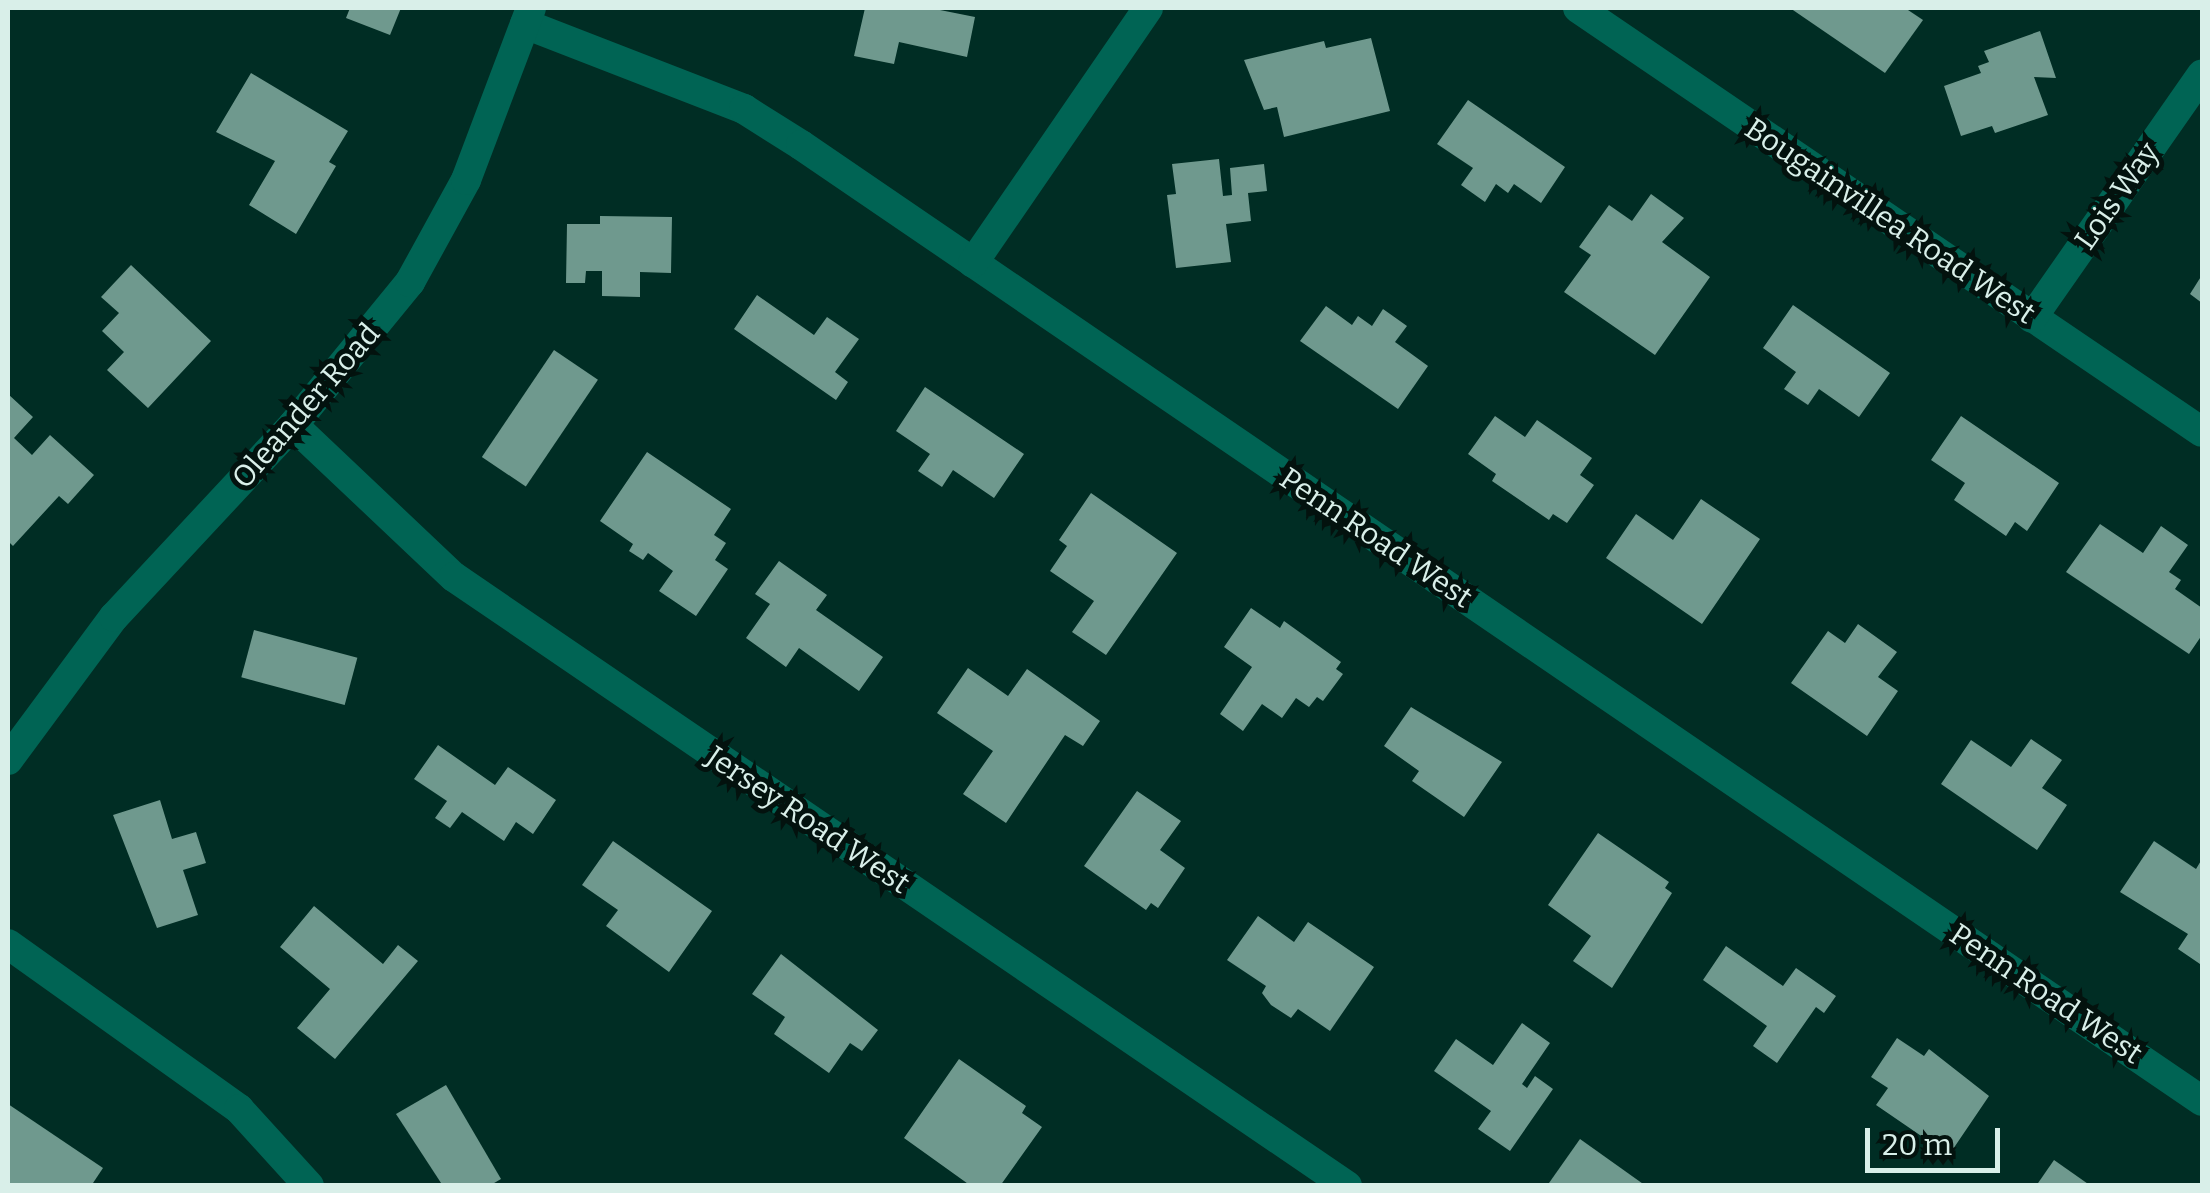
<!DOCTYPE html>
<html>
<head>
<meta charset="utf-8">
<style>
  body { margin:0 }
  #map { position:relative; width:2210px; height:1193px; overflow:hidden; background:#002d24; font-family:Bitter,serif }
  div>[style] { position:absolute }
  .building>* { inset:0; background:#6f998e; transform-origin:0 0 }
  .minor>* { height:30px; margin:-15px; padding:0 15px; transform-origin:15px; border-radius:15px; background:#006454 }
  span { translate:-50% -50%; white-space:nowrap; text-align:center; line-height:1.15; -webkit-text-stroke:10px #03120e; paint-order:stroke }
  .street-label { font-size:30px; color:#d9efe9 }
  .frame { position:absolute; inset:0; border:10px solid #d9efe9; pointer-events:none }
  .scale { position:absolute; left:1865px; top:1128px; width:135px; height:45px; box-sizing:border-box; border:5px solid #d9efe9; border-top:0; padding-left:12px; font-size:30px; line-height:35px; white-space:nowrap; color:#d9efe9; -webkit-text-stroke:8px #03120e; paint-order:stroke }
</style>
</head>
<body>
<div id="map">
  <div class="building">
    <div style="clip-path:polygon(350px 8px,401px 8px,390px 35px,346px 18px)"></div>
    <div style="clip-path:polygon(865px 8px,930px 8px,975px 17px,967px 57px,899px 42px,894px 64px,854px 56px)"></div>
    <div style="clip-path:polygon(1790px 8px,1905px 8px,1923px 20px,1885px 73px)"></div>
    <div style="clip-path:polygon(2040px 31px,2056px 78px,2034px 77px,2048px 115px,1995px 133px,1992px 126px,1961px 136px,1944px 86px,1981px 73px,1978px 66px,1989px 62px,1984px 51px)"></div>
    <div style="clip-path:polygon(1371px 38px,1390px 111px,1284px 137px,1277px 107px,1264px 110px,1244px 60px,1324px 41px,1326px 48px)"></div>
    <div style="clip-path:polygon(251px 73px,348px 131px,329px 162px,336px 166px,296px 234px,249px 205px,275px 161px,216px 132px)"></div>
    <div style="clip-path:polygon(1468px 100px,1565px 167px,1541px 203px,1514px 184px,1508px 193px,1496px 184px,1485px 202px,1461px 185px,1473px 168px,1437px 144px)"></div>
    <div style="clip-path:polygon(1219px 159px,1223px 196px,1232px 195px,1230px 168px,1264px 164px,1267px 191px,1248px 193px,1251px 221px,1226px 224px,1231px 262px,1176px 268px,1167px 195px,1176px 194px,1172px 164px)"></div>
    <div style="clip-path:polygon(1651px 194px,1684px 218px,1662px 242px,1710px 277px,1655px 355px,1564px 292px,1591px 255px,1579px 247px,1609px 205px,1632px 221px)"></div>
    <div style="clip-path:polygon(600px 216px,672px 217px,671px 273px,640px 272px,640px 297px,602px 296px,602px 271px,586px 271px,585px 283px,566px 283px,567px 224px,600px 224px)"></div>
    <div style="clip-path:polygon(131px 265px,211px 341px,148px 408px,107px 370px,124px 352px,102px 331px,119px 313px,101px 297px)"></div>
    <div style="clip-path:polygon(2202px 275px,2202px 303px,2190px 294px)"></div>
    <div style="clip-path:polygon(757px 295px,814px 335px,827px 317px,859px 339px,835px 372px,848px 382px,836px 400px,734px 329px)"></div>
    <div style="clip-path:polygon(1793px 305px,1890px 373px,1859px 417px,1819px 389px,1808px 405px,1784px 389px,1796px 372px,1763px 348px)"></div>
    <div style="clip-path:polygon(1326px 306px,1352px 325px,1358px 316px,1372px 326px,1383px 309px,1407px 326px,1395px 342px,1428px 366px,1398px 409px,1300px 341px)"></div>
    <div style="left:554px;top:350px;width:53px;height:129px;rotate:34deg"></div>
    <div style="clip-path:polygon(925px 387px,1024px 454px,994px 498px,953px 470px,942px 487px,918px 471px,930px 454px,896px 431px)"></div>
    <div style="clip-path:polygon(8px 394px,33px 417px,14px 438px,32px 455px,50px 435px,94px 475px,68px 504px,59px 496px,13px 546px,8px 541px)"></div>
    <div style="clip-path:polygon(1495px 416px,1525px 437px,1537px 420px,1592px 458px,1580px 475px,1594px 485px,1567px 523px,1553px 514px,1549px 520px,1492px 481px,1496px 474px,1468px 454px)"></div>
    <div style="clip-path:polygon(1961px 416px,2059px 483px,2027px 531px,2015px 522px,2006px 536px,1954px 500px,1965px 483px,1931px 460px)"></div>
    <div style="clip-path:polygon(647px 452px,731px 509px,714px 535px,726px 543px,715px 560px,728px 569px,696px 616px,659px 591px,673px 571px,648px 553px,643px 560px,629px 551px,633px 544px,600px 521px)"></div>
    <div style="clip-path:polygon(1091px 493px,1177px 553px,1106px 655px,1072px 632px,1094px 601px,1050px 571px,1067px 546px,1059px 540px)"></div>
    <div style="clip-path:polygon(1701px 499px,1760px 539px,1702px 624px,1606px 558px,1636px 514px,1673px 540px)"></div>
    <div style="clip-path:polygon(2100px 524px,2143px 553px,2161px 526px,2188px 545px,2169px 572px,2181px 580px,2175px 589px,2202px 608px,2202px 635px,2189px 654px,2066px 572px)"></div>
    <div style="clip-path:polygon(779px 561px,827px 595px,816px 610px,883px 657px,859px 691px,799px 648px,786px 667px,746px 638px,770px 604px,755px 594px)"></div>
    <div style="clip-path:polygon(1251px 608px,1280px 628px,1284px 621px,1341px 662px,1336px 669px,1343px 674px,1323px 701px,1317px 697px,1309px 707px,1296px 698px,1282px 718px,1262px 704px,1243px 731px,1220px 714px,1252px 667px,1224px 647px)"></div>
    <div style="clip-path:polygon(1858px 624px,1897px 652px,1878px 677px,1898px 691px,1867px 736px,1791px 683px,1828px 631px,1845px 643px)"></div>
    <div style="left:254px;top:630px;width:107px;height:49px;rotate:15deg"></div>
    <div style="clip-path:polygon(968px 668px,1008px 696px,1027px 669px,1100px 721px,1083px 746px,1065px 735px,1006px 823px,963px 794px,993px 751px,937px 713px)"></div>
    <div style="clip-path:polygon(1411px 707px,1502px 762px,1464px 817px,1412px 781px,1419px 771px,1384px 746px)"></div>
    <div style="clip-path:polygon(2031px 739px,2062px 760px,2042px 788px,2067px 805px,2037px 850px,1941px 784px,1971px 740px,2011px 767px)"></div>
    <div style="clip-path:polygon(438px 745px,495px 785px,508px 767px,556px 800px,533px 834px,516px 822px,504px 841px,462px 812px,450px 828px,435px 818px,447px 801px,414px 779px)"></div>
    <div style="clip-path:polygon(1137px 791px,1181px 821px,1160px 850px,1185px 868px,1158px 908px,1151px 903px,1146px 910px,1084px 866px)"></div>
    <div style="clip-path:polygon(160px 800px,172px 839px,196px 832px,206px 863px,183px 870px,198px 915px,157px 928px,113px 815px)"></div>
    <div style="clip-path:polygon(1598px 833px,1669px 882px,1665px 888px,1672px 893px,1612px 988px,1573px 961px,1591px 936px,1548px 905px)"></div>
    <div style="clip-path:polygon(613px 841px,712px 911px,669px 972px,606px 926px,618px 910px,582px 885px)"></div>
    <div style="clip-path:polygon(2154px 841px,2196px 869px,2202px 859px,2200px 964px,2178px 949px,2188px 934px,2120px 892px)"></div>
    <div style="clip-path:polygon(314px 906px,383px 964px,398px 945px,418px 961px,335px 1059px,297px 1028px,330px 989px,280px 947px)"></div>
    <div style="clip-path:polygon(1258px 916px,1294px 942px,1308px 922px,1374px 967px,1330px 1031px,1298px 1009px,1291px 1018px,1271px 1005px,1262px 993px,1266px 986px,1227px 960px)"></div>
    <div style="clip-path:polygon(1726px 946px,1783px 986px,1796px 968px,1836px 996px,1824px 1013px,1816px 1007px,1777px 1063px,1753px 1046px,1767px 1026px,1703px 980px)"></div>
    <div style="clip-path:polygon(781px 954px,878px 1030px,862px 1051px,850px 1043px,829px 1073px,774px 1034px,785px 1017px,752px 994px)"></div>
    <div style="clip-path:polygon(1522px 1023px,1550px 1043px,1522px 1084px,1527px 1088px,1535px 1076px,1553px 1089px,1510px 1151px,1478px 1129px,1491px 1111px,1434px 1071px,1456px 1039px,1493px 1065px)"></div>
    <div style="clip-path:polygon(1897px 1038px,1924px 1056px,1929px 1049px,1989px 1096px,1949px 1155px,1876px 1105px,1888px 1088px,1871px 1077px)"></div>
    <div style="clip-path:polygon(959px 1059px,1026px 1106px,1022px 1113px,1042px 1127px,1000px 1186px,971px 1186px,904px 1138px)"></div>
    <div style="clip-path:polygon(446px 1085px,501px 1179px,489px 1186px,443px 1186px,396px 1114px)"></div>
    <div style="clip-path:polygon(8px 1104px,103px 1168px,91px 1186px,8px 1186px)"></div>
    <div style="clip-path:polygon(1580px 1139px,1646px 1186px,1549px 1183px)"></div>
    <div style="clip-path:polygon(2054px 1160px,2091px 1186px,2036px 1186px)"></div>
  </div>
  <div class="minor">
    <div style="left:1578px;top:8px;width:754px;rotate:34.2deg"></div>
    <div style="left:525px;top:24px;width:235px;rotate:21.2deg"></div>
    <div style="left:744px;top:109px;width:67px;rotate:32.3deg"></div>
    <div style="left:801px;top:145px;width:1696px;rotate:34.31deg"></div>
    <div style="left:973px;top:263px;width:309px;rotate:-55.5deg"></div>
    <div style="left:2032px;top:318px;width:297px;rotate:-55.1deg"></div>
    <div style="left:293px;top:425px;width:221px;rotate:43.4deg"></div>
    <div style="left:454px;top:577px;width:1081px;rotate:34.29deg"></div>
    <div style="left:8px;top:760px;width:178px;rotate:-53.5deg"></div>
    <div style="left:114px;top:617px;width:262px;rotate:-47deg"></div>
    <div style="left:293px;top:425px;width:185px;rotate:-50.7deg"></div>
    <div style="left:410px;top:282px;width:116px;rotate:-61.2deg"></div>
    <div style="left:466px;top:180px;width:184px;rotate:-69.3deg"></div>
    <div style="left:8px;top:944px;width:284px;rotate:35.5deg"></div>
    <div style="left:239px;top:1109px;width:104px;rotate:47.7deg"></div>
  </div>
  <div class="street-label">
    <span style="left:2117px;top:196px;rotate:-55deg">Lois Way</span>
    <span style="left:1890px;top:221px;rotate:34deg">Bougainvillea Road West</span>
    <span style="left:306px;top:406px;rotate:-49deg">Oleander Road</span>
    <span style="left:1376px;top:538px;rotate:34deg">Penn Road West</span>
    <span style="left:808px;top:820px;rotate:34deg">Jersey Road West</span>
    <span style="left:2046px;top:994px;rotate:34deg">Penn Road West</span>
  </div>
  <div class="frame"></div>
  <div class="scale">20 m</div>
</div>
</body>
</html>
